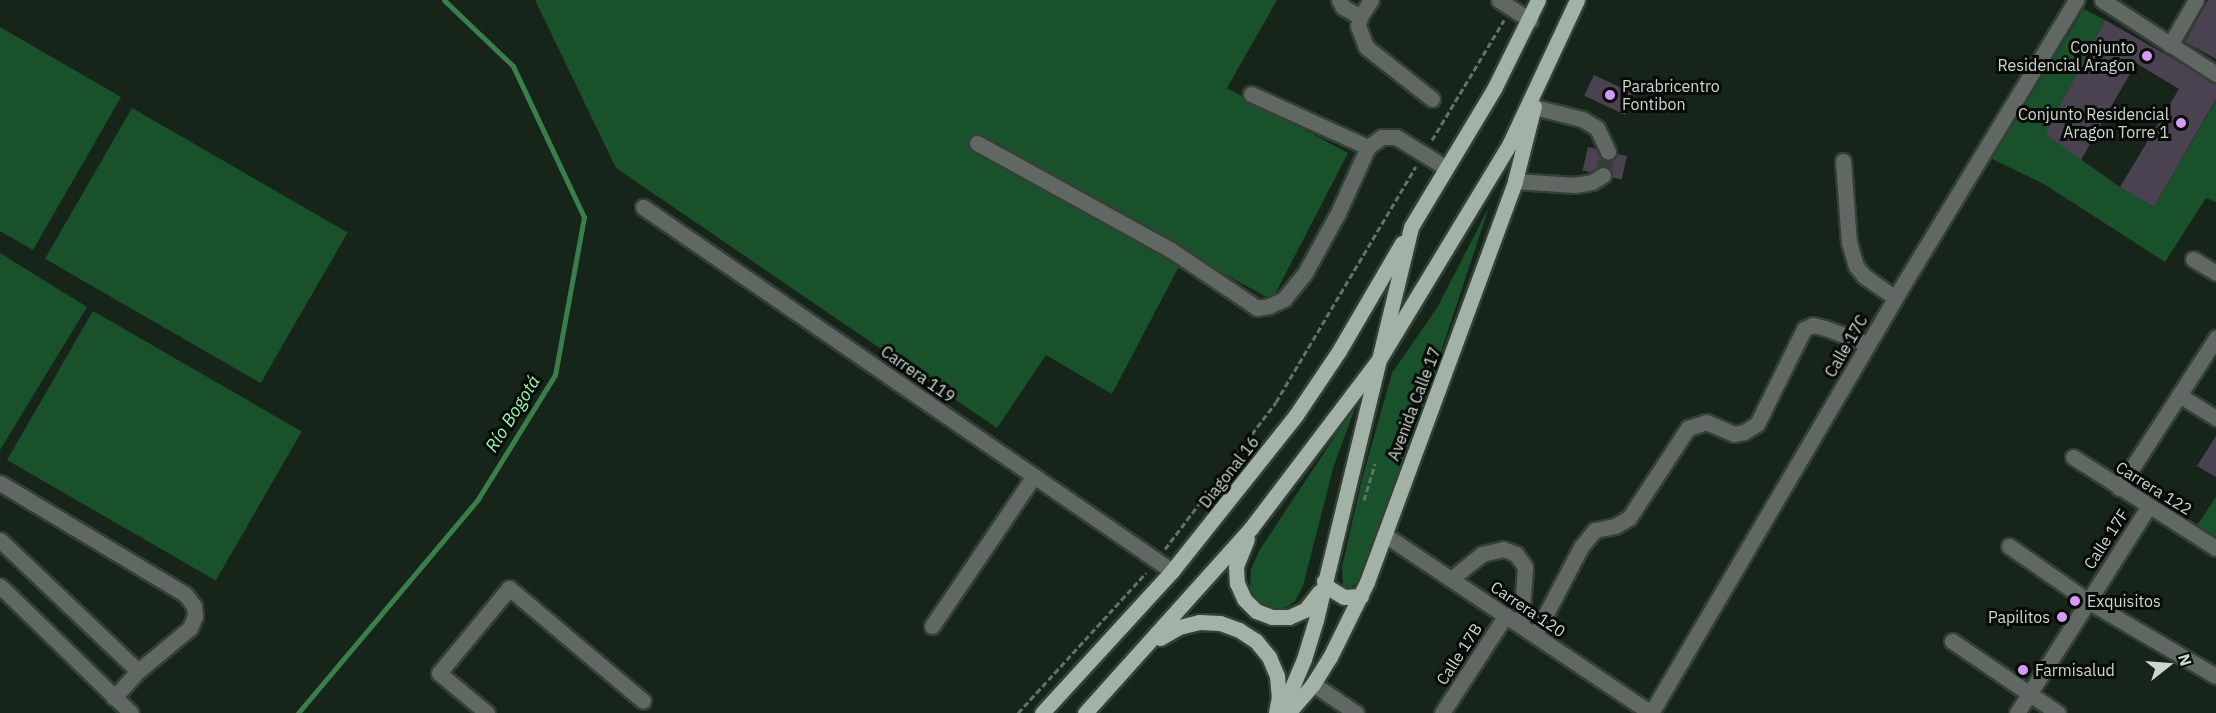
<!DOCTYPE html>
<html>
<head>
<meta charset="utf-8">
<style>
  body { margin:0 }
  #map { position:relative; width:2216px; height:713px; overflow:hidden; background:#162419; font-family:"IBM Plex Sans",sans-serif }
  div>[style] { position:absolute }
  .green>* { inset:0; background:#19522a; transform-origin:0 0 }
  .stream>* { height:5px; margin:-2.5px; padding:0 2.5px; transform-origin:2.5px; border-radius:2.5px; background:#397f4c }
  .building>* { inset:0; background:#4b4251; transform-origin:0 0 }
  .minor-tunnel>* { height:15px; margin-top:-7.5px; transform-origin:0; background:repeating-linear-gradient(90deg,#323f34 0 15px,transparent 0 23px) }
  .path>* { height:3px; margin-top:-1.5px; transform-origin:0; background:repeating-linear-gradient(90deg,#657067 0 6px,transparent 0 9px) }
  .roads { filter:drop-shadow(2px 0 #334036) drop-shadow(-2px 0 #334036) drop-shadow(0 2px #334036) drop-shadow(0 -2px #334036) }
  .minor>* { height:15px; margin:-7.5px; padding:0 7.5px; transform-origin:7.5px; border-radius:7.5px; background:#616863 }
  .major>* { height:15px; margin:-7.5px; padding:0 7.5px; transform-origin:7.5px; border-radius:7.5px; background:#a3b2a6 }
  .dots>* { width:16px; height:16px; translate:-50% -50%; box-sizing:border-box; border:3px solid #060b07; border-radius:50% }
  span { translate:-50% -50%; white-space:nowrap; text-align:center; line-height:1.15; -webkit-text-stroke:6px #060b07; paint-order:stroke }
  .poi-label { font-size:16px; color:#ced6cf }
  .right { translate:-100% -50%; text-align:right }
  .left { translate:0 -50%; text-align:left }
  .street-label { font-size:16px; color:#ced6cf }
  .water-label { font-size:18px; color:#97f7ad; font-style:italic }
  .north { position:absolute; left:2138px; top:635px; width:60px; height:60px; -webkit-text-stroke:4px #060b07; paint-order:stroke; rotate:73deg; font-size:16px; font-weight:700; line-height:24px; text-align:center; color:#ced6cf }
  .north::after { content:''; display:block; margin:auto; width:21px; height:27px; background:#ced6cf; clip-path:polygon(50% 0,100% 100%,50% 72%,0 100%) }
</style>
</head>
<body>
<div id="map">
  <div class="green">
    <div style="clip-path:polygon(535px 0,1277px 0,1227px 88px,1348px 153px,1272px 300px,1186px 253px,1112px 394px,1046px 355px,997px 428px,616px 168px)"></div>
    <div style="clip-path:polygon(2084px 9px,2105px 20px,2045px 134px,2120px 187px,2154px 207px,2216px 100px,2216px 202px,2206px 198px,2165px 262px,2044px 184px,1992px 159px)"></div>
    <div style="clip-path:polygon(0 27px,121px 97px,33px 250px,0 231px)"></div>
    <div style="left:132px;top:108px;width:249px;height:174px;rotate:30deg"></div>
    <div style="clip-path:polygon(1489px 207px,1411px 442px,1357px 582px,1350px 589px,1343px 586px,1342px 567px,1362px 479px,1392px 373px,1437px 308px)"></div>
    <div style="clip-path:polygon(0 253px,87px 307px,0 450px)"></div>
    <div style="left:93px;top:311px;width:241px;height:172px;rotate:30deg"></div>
    <div style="clip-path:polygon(1357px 403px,1334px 465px,1303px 586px,1295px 601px,1287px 607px,1276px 610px,1257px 603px,1250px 589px,1251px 569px,1259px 551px)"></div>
    <div style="clip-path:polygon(2216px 497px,2216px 539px,2196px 527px)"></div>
  </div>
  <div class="stream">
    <div style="left:298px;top:713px;width:280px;rotate:-49.9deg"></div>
    <div style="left:478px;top:499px;width:146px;rotate:-58.2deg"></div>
    <div style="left:555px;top:375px;width:161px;rotate:-79.6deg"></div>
    <div style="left:584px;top:217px;width:167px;rotate:-115.2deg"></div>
    <div style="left:513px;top:66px;width:95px;rotate:-136.3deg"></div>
  </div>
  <div class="building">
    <div style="clip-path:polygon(2208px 0,2216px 0,2216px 59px,2185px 42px)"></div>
    <div style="clip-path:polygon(2105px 20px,2216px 83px,2216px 99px,2154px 207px,2120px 187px,2179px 89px,2136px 63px,2081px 160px,2045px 134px)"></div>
    <div style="left:1594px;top:75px;width:45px;height:23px;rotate:25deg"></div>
    <div style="left:1588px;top:147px;width:40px;height:24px;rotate:13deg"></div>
    <div style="clip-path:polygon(2216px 436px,2216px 477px,2197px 466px)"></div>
  </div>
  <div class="minor-tunnel">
    <div style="left:1603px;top:175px;width:24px;rotate:-78deg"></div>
  </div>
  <div class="path">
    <div style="left:1432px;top:140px;width:140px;rotate:-59deg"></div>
    <div style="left:1364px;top:500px;width:38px;rotate:-73deg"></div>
    <div style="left:1165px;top:549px;width:184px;rotate:-52.9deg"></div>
    <div style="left:1276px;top:402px;width:274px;rotate:-59.3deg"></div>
    <div style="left:1018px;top:713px;width:190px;rotate:-47.6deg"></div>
  </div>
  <div class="roads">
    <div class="minor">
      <div style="left:1339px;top:0;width:8px;rotate:60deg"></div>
      <div style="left:1343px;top:7px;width:20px;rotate:30deg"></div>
      <div style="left:1371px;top:0;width:20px;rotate:123deg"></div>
      <div style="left:1360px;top:17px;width:9px;rotate:103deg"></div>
      <div style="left:1358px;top:26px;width:22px;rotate:69deg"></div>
      <div style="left:1366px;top:47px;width:84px;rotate:38.2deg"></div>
      <div style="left:1499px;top:0;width:37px;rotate:33deg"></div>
      <div style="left:2102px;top:0;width:136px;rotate:33deg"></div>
      <div style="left:2170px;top:45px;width:52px;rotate:-60deg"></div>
      <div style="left:1251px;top:94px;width:128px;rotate:24.4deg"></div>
      <div style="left:1534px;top:107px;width:49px;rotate:14deg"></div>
      <div style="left:1582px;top:119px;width:17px;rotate:31deg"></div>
      <div style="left:1597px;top:128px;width:26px;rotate:65deg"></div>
      <div style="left:977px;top:143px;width:222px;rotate:28.9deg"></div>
      <div style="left:1171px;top:250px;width:104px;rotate:34deg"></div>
      <div style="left:1257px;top:308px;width:12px;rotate:-9deg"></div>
      <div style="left:1269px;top:306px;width:17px;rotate:-25deg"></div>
      <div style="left:1284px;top:299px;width:33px;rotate:-51deg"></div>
      <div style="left:1305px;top:273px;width:68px;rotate:-61.2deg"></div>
      <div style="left:1338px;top:213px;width:72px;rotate:-65.6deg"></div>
      <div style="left:1368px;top:147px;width:17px;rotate:-36deg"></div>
      <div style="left:1382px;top:137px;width:14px"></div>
      <div style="left:1396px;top:137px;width:57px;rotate:31.5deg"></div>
      <div style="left:1843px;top:161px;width:81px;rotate:85.8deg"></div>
      <div style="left:1849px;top:242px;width:25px;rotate:74deg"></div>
      <div style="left:1856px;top:266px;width:13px;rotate:51deg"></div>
      <div style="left:1864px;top:276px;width:38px;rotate:35deg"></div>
      <div style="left:1515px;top:181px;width:60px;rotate:3.8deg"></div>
      <div style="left:1575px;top:185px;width:17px;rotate:-10deg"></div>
      <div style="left:1592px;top:182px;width:13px;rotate:-32deg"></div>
      <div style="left:643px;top:207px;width:642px;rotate:34.53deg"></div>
      <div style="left:2193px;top:259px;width:27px;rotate:31deg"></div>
      <div style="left:2179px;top:395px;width:44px;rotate:31.9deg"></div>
      <div style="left:2073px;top:457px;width:169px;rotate:32.5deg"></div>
      <div style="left:0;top:483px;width:216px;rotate:31deg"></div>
      <div style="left:185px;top:594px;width:15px;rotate:53deg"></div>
      <div style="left:194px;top:606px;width:10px;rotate:84deg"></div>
      <div style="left:195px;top:616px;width:13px;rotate:113deg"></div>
      <div style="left:190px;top:628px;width:67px;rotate:140.4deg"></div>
      <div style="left:2119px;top:488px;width:179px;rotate:-57.1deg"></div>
      <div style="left:1385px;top:535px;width:320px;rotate:33.8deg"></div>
      <div style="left:0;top:540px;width:190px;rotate:43.5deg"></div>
      <div style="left:138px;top:671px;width:36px;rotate:132deg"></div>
      <div style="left:2009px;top:546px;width:96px;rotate:34.8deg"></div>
      <div style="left:2088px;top:601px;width:148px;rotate:30.4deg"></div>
      <div style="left:1451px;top:579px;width:40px;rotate:-39deg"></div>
      <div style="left:1482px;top:554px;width:22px;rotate:-13deg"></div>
      <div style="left:1503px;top:549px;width:14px;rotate:21deg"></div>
      <div style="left:1516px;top:554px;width:16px;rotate:55deg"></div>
      <div style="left:1525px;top:567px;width:59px;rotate:93.9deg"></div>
      <div style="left:0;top:586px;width:182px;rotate:44.1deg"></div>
      <div style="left:932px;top:626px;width:181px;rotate:-55.8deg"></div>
      <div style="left:1535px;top:635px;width:99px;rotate:-62.4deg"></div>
      <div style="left:1581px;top:547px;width:22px;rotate:-51deg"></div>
      <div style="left:1595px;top:530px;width:20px;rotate:-11deg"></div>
      <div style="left:1615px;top:526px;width:16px;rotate:-30deg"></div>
      <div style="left:1629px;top:518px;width:108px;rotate:-56.8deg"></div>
      <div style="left:1688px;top:428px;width:19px;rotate:-18deg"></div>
      <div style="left:1706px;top:422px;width:30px;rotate:23deg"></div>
      <div style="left:1734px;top:434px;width:10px;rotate:-11deg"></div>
      <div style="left:1744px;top:432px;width:15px;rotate:-32deg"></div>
      <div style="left:1757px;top:424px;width:106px;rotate:-63.7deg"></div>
      <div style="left:1804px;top:329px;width:10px;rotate:-24deg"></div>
      <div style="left:1813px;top:325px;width:12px;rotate:14deg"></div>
      <div style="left:1825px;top:328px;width:46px;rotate:20.4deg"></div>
      <div style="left:1952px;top:641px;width:128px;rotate:34.2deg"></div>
      <div style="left:1313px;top:684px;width:52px;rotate:34deg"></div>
      <div style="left:487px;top:713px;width:62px;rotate:-140.2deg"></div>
      <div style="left:439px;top:673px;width:110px;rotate:-50.5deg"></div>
      <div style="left:509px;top:588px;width:175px;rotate:40.1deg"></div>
      <div style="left:1442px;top:713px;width:117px;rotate:-56.9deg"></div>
      <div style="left:1651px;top:713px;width:481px;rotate:-59.5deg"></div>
      <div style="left:1895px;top:298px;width:349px;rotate:-58.7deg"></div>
      <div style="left:2017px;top:713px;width:244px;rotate:-57.5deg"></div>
    </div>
    <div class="major">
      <div style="left:1247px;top:539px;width:29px;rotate:112deg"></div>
      <div style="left:1236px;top:566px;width:17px;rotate:87deg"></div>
      <div style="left:1237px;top:583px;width:17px;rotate:66deg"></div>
      <div style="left:1244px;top:599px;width:17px;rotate:45deg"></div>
      <div style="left:1256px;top:611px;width:17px;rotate:21deg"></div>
      <div style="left:1272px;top:617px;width:17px"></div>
      <div style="left:1289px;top:617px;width:17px;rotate:-24deg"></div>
      <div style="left:1305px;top:610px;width:23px;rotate:-52deg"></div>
      <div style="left:1324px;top:581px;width:9px;rotate:54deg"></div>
      <div style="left:1329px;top:588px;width:17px;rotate:31deg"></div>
      <div style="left:1344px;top:597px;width:17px;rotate:-3deg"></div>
      <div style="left:1160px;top:638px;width:22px;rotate:-30deg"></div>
      <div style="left:1179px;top:627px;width:21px;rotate:-14deg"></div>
      <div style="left:1199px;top:622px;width:21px;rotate:3deg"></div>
      <div style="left:1220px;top:623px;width:20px;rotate:20deg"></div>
      <div style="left:1239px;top:630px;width:20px;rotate:33deg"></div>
      <div style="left:1256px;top:641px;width:21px;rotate:51deg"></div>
      <div style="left:1269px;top:657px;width:21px;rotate:67deg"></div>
      <div style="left:1277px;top:676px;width:21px;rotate:85deg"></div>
      <div style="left:1279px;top:697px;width:16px;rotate:101deg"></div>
      <div style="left:1042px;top:713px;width:193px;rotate:-47.5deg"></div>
      <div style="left:1172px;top:571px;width:199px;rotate:-51.5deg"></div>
      <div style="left:1296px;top:415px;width:77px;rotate:-56.1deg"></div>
      <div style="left:1339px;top:351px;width:125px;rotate:-59.7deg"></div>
      <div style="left:1085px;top:713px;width:249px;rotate:-48.1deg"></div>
      <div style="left:1251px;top:528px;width:213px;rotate:-52.8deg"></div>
      <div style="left:1380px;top:358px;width:251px;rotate:-58.8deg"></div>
      <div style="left:1510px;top:143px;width:158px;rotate:-64.9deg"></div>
      <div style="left:1281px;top:713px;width:59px;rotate:-66.9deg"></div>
      <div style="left:1304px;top:659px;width:41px;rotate:-72.9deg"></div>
      <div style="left:1316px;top:620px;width:404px;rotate:-76.4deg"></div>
      <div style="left:1411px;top:227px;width:163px;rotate:-59deg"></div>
      <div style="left:1495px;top:87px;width:97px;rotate:-63.7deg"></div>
      <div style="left:1288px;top:713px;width:38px;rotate:-49deg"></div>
      <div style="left:1313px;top:684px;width:32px;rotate:-58deg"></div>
      <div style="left:1330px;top:657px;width:84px;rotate:-63.7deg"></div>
      <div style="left:1367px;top:582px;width:427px;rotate:-69.7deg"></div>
      <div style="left:1515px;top:181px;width:77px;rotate:-75.8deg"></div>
    </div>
  </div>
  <div class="dots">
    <div style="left:2147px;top:56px;background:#d69bfa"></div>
    <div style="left:1610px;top:95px;background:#d69bfa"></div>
    <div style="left:2181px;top:123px;background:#d69bfa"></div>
    <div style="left:2075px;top:601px;background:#d69bfa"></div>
    <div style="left:2062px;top:617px;background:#d69bfa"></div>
    <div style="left:2023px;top:670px;background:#d69bfa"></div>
  </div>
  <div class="poi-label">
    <span class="right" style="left:2135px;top:56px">Conjunto<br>Residencial Aragon</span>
    <span class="left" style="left:1622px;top:95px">Parabricentro<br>Fontibon</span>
    <span class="right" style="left:2169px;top:123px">Conjunto Residencial<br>Aragon Torre 1</span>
    <span class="left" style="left:2087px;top:601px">Exquisitos</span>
    <span class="right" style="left:2050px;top:617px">Papilitos</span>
    <span class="left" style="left:2035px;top:670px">Farmisalud</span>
  </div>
  <div class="street-label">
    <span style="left:1846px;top:346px;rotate:-60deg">Calle 17C</span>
    <span style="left:918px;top:374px;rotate:35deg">Carrera 119</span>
    <span style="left:1414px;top:404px;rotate:-69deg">Avenida Calle 17</span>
    <span style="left:1229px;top:472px;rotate:-52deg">Diagonal 16</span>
    <span style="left:2154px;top:488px;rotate:32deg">Carrera 122</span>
    <span style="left:2106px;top:539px;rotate:-57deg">Calle 17F</span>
    <span style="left:1528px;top:609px;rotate:34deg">Carrera 120</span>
    <span style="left:1459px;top:654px;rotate:-57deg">Calle 17B</span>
  </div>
  <div class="water-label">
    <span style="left:513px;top:414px;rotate:-58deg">Río Bogotá</span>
  </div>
  <div class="north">N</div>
</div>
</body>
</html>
